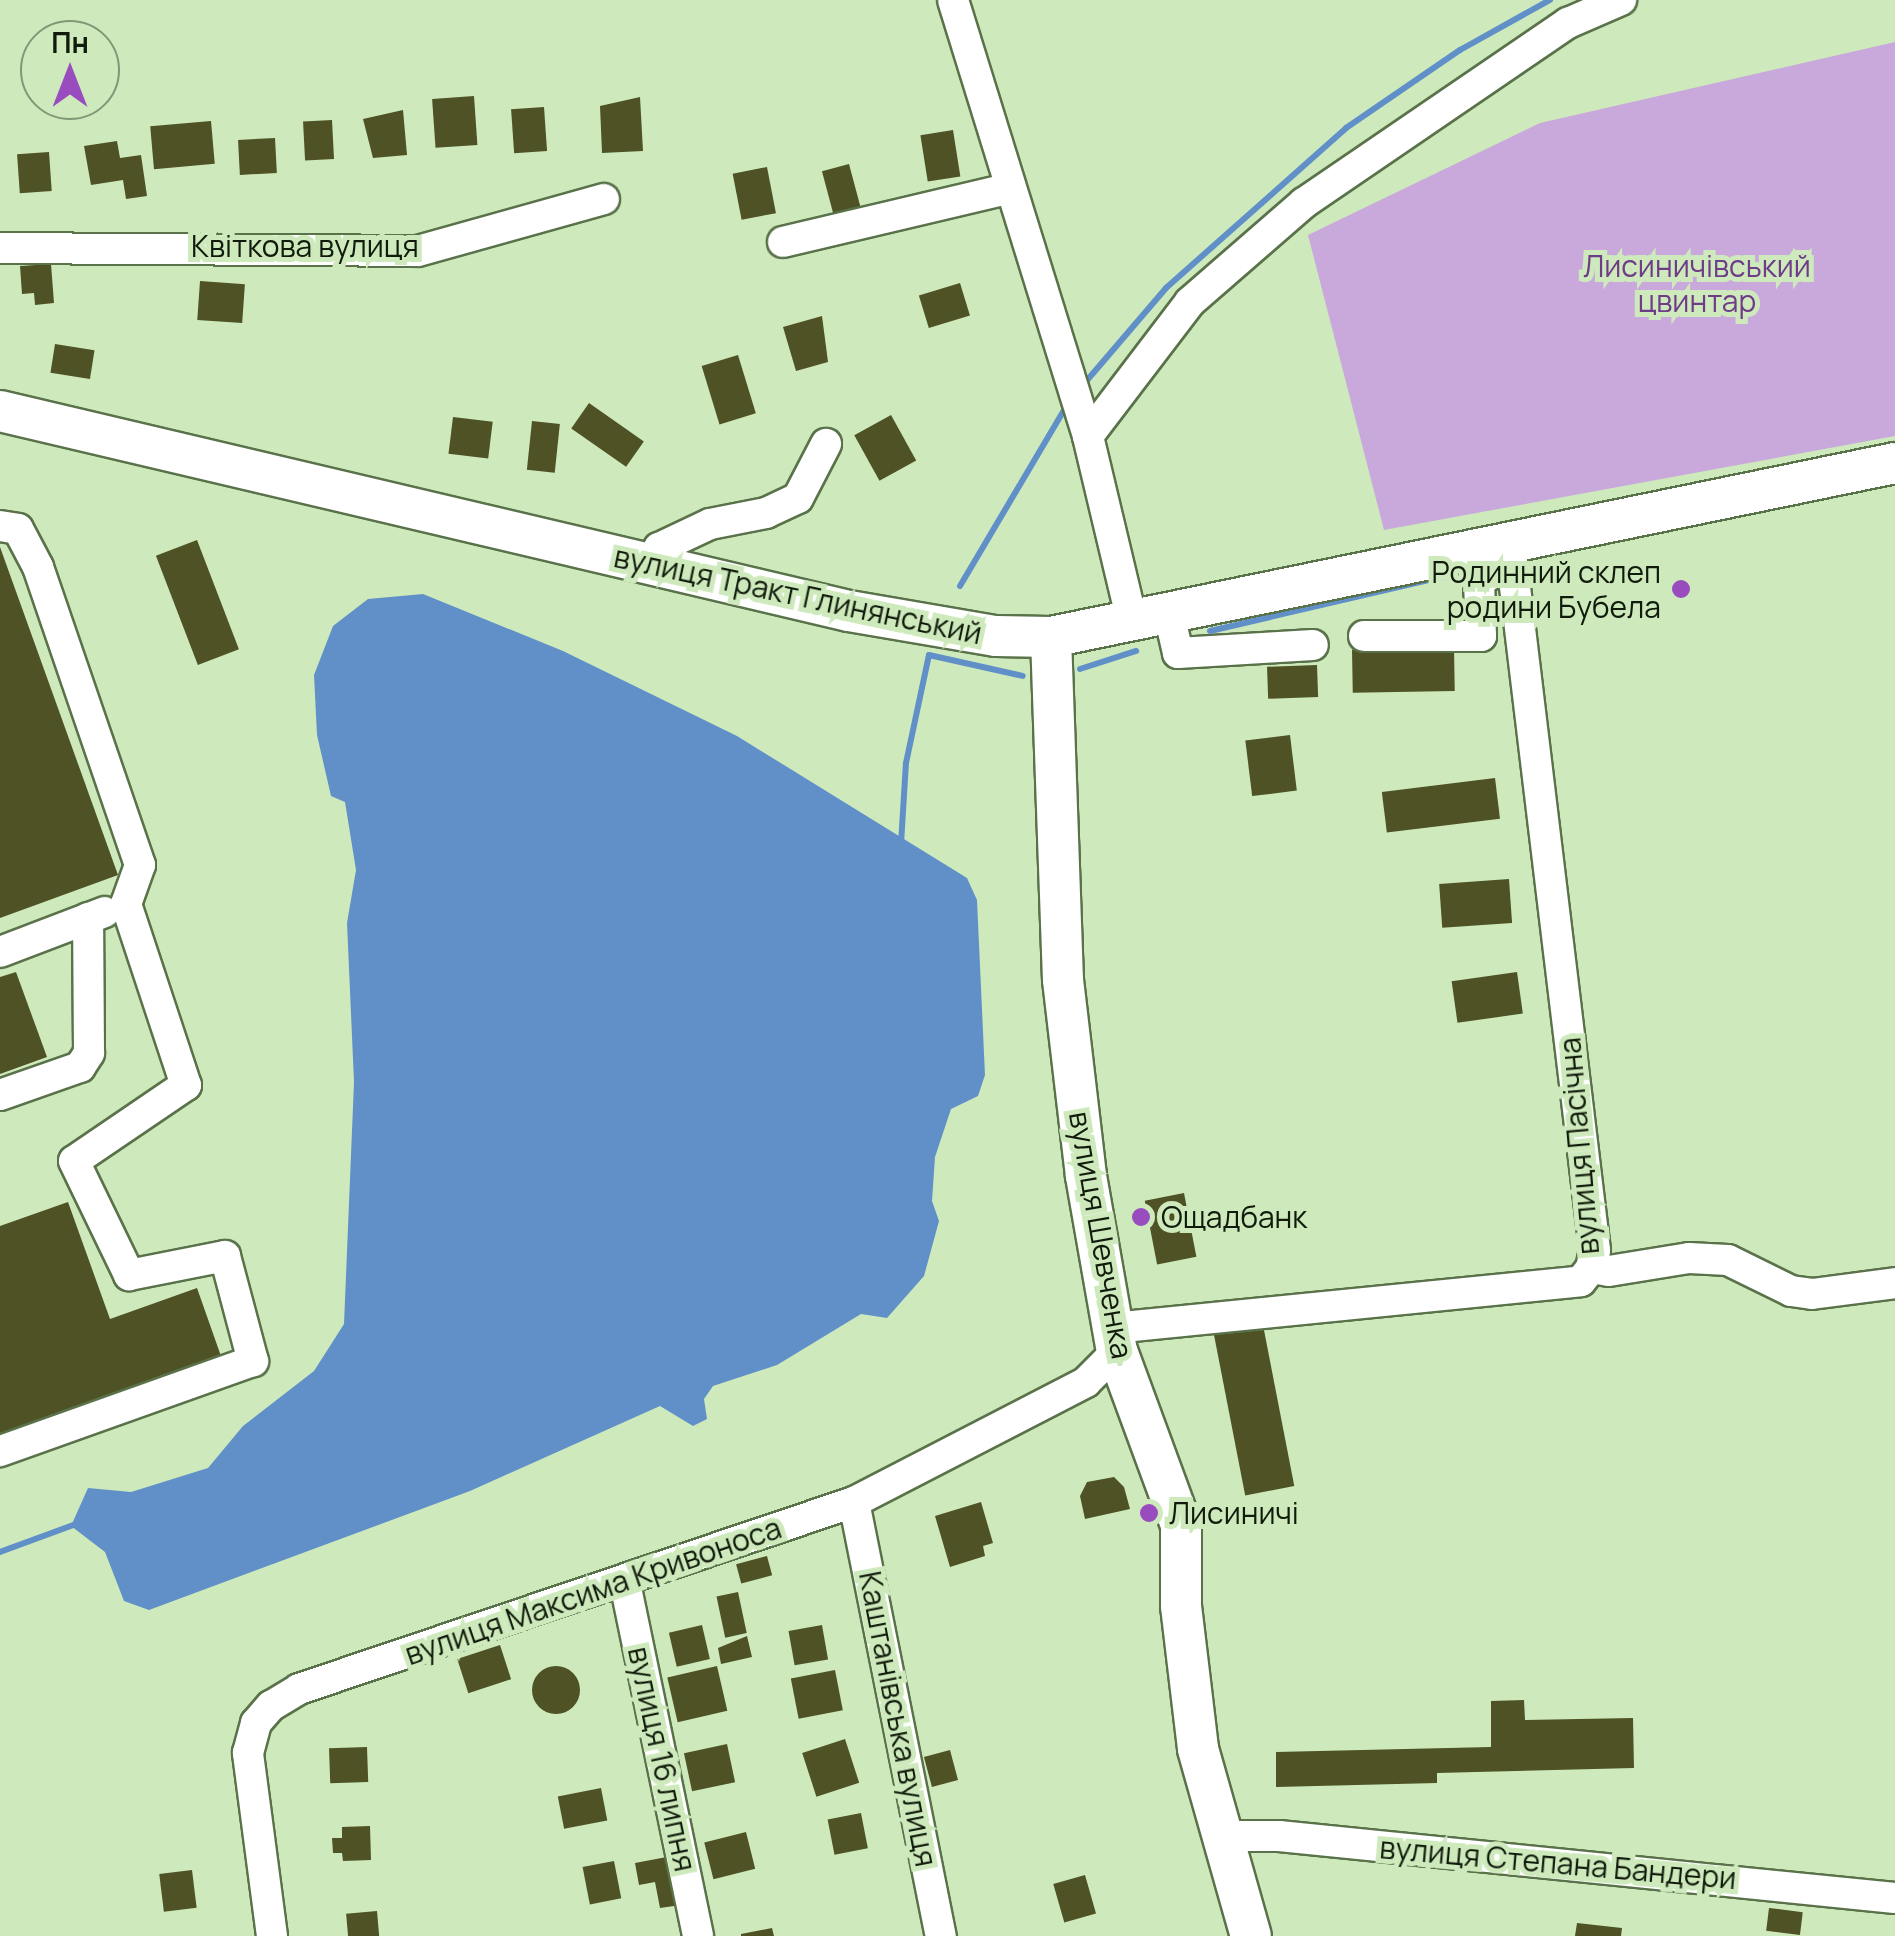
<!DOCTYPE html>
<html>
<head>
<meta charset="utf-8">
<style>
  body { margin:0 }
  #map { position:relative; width:1895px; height:1936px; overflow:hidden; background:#ceeabd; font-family:Manrope,sans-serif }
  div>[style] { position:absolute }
  .green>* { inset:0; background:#c9a8db }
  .water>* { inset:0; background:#6190c8 }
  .stream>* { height:6px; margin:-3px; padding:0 3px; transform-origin:3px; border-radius:3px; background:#6190c8 }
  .building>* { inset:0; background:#4e5224; transform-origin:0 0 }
  .round { border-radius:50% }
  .roads { filter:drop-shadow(2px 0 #5a724a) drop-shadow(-2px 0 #5a724a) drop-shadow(0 2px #5a724a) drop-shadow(0 -2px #5a724a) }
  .minor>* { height:30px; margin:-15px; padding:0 15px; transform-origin:15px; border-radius:15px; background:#fff }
  .major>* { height:40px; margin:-20px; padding:0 20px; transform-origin:20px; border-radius:20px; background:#fff }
  .dots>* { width:28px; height:28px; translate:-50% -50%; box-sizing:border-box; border:5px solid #ceeabd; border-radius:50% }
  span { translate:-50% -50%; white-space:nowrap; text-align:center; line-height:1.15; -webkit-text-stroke:10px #ceeabd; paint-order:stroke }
  .street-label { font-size:30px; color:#111b0b }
  .park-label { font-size:30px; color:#6f3c88 }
  .poi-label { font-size:30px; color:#111b0b }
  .right { translate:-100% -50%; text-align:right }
  .left { translate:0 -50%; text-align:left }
  .north { position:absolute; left:20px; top:20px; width:100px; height:100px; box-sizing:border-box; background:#ceeabd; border:2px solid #829776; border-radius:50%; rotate:0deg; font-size:28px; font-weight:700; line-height:40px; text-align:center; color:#111b0b }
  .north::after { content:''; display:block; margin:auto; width:35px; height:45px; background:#994cbd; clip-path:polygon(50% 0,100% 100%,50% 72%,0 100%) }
</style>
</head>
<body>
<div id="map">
  <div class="green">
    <div style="clip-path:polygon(1895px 42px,1895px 436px,1384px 530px,1308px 235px,1540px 123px)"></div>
  </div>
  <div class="water">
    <div style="clip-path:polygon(423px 594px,563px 651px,737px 736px,967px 878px,977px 900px,985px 1075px,978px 1096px,951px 1109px,935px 1157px,932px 1201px,939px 1221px,924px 1276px,887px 1318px,861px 1314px,777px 1365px,713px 1386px,704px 1399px,707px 1419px,693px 1426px,660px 1406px,470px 1491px,149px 1610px,124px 1601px,105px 1552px,71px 1526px,88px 1488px,131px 1492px,208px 1468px,243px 1426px,314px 1371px,344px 1324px,354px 1082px,347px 923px,356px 870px,345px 802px,331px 796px,317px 735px,314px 675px,333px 626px,368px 599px)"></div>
  </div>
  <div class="stream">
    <div style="left:1083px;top:385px;width:128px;rotate:-49.4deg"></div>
    <div style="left:1166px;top:288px;width:241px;rotate:-41.6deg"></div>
    <div style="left:1346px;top:128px;width:138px;rotate:-34.4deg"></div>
    <div style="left:1460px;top:50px;width:103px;rotate:-29.1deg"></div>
    <div style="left:960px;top:586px;width:214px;rotate:-59.4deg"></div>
    <div style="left:1210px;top:631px;width:242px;rotate:-13.1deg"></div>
    <div style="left:1080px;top:669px;width:59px;rotate:-17.8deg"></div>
    <div style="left:901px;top:844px;width:81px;rotate:-86.5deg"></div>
    <div style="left:906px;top:763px;width:110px;rotate:-78deg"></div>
    <div style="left:929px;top:655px;width:96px;rotate:12.6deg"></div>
    <div style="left:0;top:1552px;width:84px;rotate:-20.2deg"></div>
  </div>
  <div class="building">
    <div style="left:474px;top:96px;width:49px;height:42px;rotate:86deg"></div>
    <div style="clip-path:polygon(640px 97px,643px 151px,602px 153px,600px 106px)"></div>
    <div style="left:544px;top:107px;width:44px;height:33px;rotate:86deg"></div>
    <div style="clip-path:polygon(403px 110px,407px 155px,373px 158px,363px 119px)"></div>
    <div style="left:332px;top:120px;width:39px;height:29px;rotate:87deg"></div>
    <div style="left:211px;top:121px;width:43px;height:61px;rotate:85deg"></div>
    <div style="left:953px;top:130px;width:47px;height:33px;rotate:81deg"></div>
    <div style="left:275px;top:138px;width:35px;height:37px;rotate:87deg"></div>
    <div style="clip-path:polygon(117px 141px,120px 158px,141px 155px,147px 196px,126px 199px,123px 180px,91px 185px,84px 146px)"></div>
    <div style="left:49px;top:152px;width:39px;height:32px;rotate:86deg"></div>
    <div style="left:849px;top:164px;width:47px;height:28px;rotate:75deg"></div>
    <div style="left:767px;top:167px;width:47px;height:35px;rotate:79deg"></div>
    <div style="clip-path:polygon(51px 264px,54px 303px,35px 305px,34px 293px,22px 294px,20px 266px)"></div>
    <div style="left:200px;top:281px;width:45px;height:39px;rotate:4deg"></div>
    <div style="left:960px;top:283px;width:34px;height:43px;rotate:73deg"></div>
    <div style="clip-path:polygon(822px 316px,828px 362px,796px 371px,783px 327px)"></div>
    <div style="left:55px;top:344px;width:40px;height:29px;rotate:9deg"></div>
    <div style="left:738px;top:355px;width:61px;height:38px;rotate:73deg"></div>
    <div style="left:589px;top:403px;width:67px;height:31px;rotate:35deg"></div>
    <div style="left:891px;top:415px;width:52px;height:42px;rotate:61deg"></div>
    <div style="left:453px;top:417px;width:40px;height:37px;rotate:7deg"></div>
    <div style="left:532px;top:421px;width:28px;height:49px;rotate:6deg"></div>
    <div style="left:197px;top:540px;width:117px;height:44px;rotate:69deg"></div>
    <div style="clip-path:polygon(0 547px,118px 875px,0 918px)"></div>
    <div style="left:1454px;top:648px;width:43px;height:102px;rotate:89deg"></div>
    <div style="left:1317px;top:665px;width:32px;height:50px;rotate:88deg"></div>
    <div style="left:1290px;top:735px;width:56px;height:45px;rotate:83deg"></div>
    <div style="left:1495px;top:778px;width:41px;height:114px;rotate:83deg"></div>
    <div style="left:1509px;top:879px;width:44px;height:70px;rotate:86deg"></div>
    <div style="clip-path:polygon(16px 972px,47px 1057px,0 1074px,0 977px)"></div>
    <div style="left:1517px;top:972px;width:42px;height:66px;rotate:82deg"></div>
    <div style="left:1184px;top:1193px;width:65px;height:40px;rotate:79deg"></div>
    <div style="clip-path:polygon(68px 1202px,110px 1319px,197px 1288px,222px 1359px,0 1438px,0 1226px)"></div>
    <div style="left:1263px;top:1325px;width:164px;height:50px;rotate:79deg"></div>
    <div style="clip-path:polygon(1114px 1477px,1124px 1487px,1130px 1509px,1085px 1519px,1080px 1496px,1087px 1482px)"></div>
    <div style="clip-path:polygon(981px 1502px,993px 1543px,983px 1546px,985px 1556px,950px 1567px,935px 1516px)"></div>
    <div style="left:767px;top:1556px;width:20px;height:32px;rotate:75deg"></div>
    <div style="left:738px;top:1592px;width:42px;height:22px;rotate:78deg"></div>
    <div style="left:702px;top:1625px;width:35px;height:34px;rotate:77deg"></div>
    <div style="left:822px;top:1625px;width:35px;height:34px;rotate:80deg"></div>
    <div style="clip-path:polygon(747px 1636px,752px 1657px,721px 1664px,718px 1648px)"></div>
    <div style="left:500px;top:1645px;width:36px;height:45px;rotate:72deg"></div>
    <div style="left:717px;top:1666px;width:46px;height:51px;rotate:77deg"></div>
    <div class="round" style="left:532px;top:1666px;width:48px;height:48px"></div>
    <div style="left:835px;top:1670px;width:41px;height:45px;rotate:79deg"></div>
    <div style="clip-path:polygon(1524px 1700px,1525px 1720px,1633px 1718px,1634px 1768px,1437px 1773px,1437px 1783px,1276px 1787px,1276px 1752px,1491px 1747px,1491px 1701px)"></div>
    <div style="left:845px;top:1739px;width:46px;height:45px;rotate:72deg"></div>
    <div style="left:727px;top:1744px;width:39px;height:44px;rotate:78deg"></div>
    <div style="left:367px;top:1747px;width:35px;height:38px;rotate:88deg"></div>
    <div style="left:950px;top:1750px;width:31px;height:27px;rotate:75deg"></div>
    <div style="left:601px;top:1788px;width:33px;height:44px;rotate:79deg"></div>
    <div style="left:861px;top:1813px;width:36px;height:34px;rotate:79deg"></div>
    <div style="clip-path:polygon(370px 1826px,371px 1860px,343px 1861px,342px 1853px,333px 1853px,332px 1838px,342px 1838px,342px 1827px)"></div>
    <div style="left:746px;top:1832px;width:38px;height:43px;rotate:76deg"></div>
    <div style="clip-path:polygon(672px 1856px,681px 1905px,660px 1908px,655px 1882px,639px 1885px,635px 1863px)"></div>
    <div style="left:614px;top:1861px;width:38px;height:32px;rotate:79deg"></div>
    <div style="left:192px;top:1870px;width:38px;height:33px;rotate:83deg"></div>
    <div style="left:1085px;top:1875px;width:40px;height:33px;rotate:74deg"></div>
    <div style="left:1769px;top:1908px;width:34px;height:23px;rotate:7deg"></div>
    <div style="left:377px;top:1911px;width:25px;height:31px;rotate:85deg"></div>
    <div style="clip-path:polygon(1577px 1923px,1622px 1928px,1621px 1936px,1575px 1936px)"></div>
    <div style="clip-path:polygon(772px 1928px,774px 1936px,741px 1936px,741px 1934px)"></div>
  </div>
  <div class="roads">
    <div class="minor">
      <div style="left:953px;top:0;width:456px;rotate:72.8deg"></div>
      <div style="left:783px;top:242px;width:230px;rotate:-13.3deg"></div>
      <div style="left:0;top:248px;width:418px;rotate:0.4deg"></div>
      <div style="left:418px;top:251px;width:193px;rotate:-15.6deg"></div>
      <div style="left:0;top:526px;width:18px;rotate:9deg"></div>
      <div style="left:18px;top:529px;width:43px;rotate:62.2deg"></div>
      <div style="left:38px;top:567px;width:315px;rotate:71.1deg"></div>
      <div style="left:140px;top:865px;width:41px;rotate:109.7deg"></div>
      <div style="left:126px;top:904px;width:191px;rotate:71.7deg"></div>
      <div style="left:186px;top:1085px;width:135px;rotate:145.8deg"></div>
      <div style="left:74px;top:1161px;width:127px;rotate:64.2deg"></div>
      <div style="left:129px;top:1275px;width:98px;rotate:-11.2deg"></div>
      <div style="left:225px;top:1256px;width:109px;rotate:75.1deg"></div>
      <div style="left:253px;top:1361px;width:269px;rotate:160.4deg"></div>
      <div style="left:649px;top:565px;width:20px;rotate:-60deg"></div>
      <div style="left:659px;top:548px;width:56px;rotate:-25.2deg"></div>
      <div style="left:710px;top:524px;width:57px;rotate:-11.1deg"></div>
      <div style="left:766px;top:513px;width:35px;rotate:-25deg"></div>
      <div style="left:798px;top:498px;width:61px;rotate:-62.6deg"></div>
      <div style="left:1169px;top:614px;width:40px;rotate:77deg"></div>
      <div style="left:1178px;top:653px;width:135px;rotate:-3.4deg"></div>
      <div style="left:1132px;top:621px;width:190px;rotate:-103.4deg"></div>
      <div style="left:1088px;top:436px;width:168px;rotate:-52.7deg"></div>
      <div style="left:1190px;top:302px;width:151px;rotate:-41deg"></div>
      <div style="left:1304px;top:203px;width:320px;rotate:-34.3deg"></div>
      <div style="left:1568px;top:23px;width:58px;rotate:-23.5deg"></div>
      <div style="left:1364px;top:636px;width:117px"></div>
      <div style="left:1481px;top:636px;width:55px;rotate:-92.1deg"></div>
      <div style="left:1479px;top:581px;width:38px;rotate:-30deg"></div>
      <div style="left:0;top:952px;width:112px;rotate:-20.9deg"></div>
      <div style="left:0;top:1095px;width:85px;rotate:-19.3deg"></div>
      <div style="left:80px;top:1067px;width:17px;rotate:-57deg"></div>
      <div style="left:89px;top:1053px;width:135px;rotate:-90.4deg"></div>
      <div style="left:1591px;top:1268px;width:18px;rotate:9deg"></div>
      <div style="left:1609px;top:1271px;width:81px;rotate:-9.2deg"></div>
      <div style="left:1689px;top:1258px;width:39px;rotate:3deg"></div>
      <div style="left:1728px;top:1260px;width:70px;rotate:26.2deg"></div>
      <div style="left:1791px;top:1291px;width:21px;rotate:8deg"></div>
      <div style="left:1812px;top:1294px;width:84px;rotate:-7.5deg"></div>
      <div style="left:1113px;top:1328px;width:470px;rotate:-5.7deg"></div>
      <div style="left:1581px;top:1281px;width:16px;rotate:-52deg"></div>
      <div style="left:1591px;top:1268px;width:18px;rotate:-77deg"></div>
      <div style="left:1595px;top:1250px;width:693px;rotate:-96.88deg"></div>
      <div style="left:1512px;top:562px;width:22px;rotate:-112deg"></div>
      <div style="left:854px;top:1502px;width:443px;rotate:78.7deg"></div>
      <div style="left:625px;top:1583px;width:360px;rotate:78.3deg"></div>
      <div style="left:1221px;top:1836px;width:58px"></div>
      <div style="left:1279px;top:1836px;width:619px;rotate:5.75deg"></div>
      <div style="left:272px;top:1936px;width:185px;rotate:-97.5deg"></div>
      <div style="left:248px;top:1753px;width:31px;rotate:-75deg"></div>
      <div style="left:256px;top:1723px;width:23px;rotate:-49deg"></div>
      <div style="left:271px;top:1706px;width:33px;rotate:-31deg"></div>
      <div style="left:299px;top:1689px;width:586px;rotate:-18.62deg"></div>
      <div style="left:854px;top:1502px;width:261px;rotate:-27.3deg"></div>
      <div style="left:1086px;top:1382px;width:44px;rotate:-45deg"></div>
    </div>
    <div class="major">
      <div style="left:0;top:411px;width:872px;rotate:13.26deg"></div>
      <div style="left:849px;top:611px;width:149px;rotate:9.7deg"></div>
      <div style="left:996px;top:636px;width:55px;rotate:1deg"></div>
      <div style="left:1051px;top:637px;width:862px;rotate:-11.65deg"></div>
      <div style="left:1051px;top:637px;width:343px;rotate:88deg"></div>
      <div style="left:1063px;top:980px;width:197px;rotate:83.3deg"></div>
      <div style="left:1086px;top:1176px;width:178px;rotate:80deg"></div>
      <div style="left:1117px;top:1351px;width:185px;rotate:69.8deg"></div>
      <div style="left:1181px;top:1525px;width:81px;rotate:90deg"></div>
      <div style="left:1181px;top:1606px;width:144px;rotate:83.2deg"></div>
      <div style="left:1198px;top:1749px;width:194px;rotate:74.2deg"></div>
    </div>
  </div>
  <div class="dots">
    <div style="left:1681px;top:589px;background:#994cbd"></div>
    <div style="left:1141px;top:1217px;background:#994cbd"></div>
    <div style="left:1149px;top:1513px;background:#994cbd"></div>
  </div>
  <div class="street-label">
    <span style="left:305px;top:246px">Квіткова вулиця</span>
    <span style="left:798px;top:595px;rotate:12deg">вулиця Тракт Глинянський</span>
    <span style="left:1579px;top:1146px;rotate:-95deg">вулиця Пасічна</span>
    <span style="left:1101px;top:1235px;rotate:80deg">вулиця Шевченка</span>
    <span style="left:593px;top:1591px;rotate:-19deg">вулиця Максима Кривоноса</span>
    <span style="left:898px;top:1719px;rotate:79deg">Каштанівська вулиця</span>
    <span style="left:662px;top:1759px;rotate:78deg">вулиця 16 липня</span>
    <span style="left:1558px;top:1863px;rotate:5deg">вулиця Степана Бандери</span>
  </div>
  <div class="park-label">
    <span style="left:1697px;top:283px">Лисиничівський<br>цвинтар</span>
  </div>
  <div class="poi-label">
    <span class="right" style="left:1661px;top:589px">Родинний склеп<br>родини Бубела</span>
    <span class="left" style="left:1161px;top:1217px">Ощадбанк</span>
    <span class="left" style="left:1169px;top:1513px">Лисиничі</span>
  </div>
  <div class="north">Пн</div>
</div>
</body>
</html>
